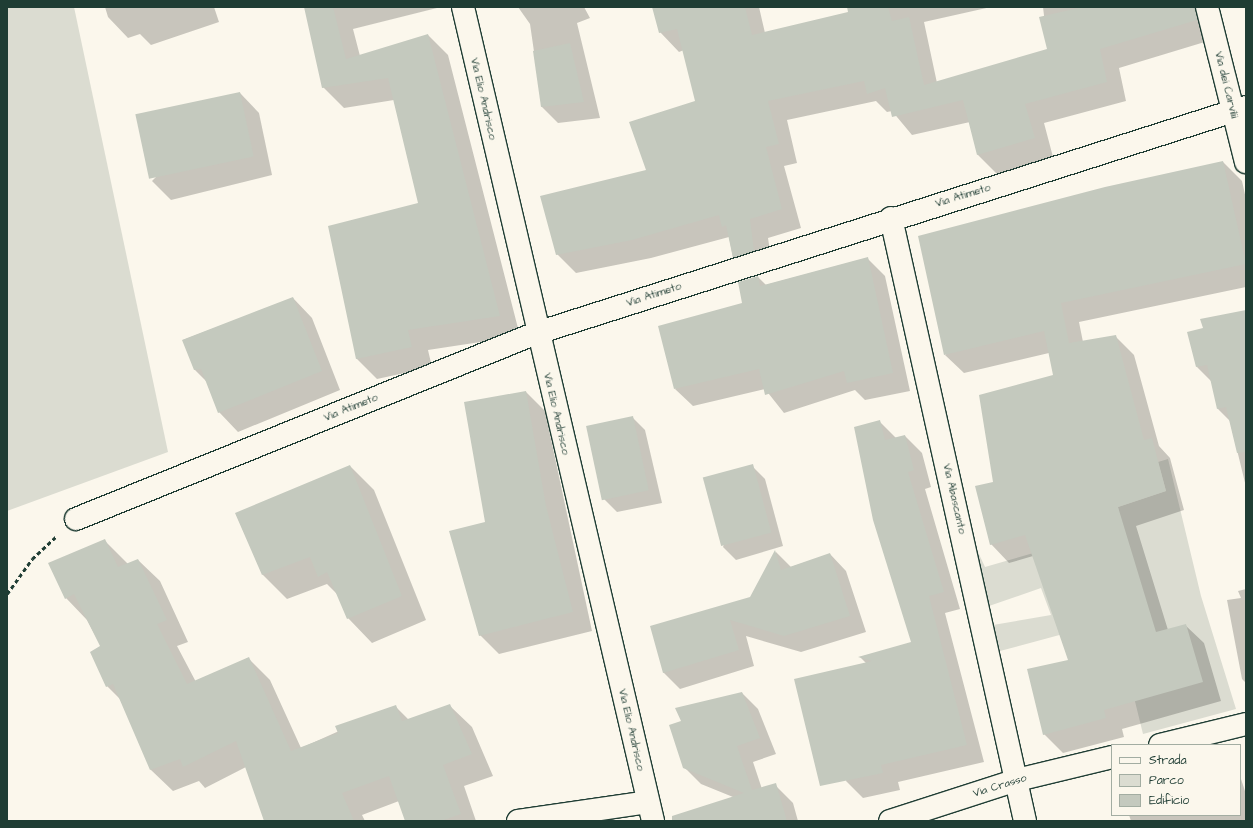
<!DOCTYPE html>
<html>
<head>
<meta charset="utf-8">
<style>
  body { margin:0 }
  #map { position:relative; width:1253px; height:828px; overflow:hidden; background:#fbf7ec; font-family:"Architects Daughter",sans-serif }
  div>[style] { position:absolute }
  .green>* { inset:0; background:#dbdcd1 }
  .shadow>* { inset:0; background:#0003 }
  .building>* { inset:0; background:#c4c9be; transform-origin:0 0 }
  .path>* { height:2.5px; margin-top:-1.25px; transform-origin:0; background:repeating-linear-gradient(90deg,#1f3d34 0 4px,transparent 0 7px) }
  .roads { filter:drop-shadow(1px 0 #1f3d34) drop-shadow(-1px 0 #1f3d34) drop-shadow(0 1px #1f3d34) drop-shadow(0 -1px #1f3d34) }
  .minor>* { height:22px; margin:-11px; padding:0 11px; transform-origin:11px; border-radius:11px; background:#fbf7ec }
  span { translate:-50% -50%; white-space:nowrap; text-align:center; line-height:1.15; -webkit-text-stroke:4px #fbf7ec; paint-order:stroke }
  .street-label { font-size:11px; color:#1f3d34 }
  .frame { position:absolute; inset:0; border:8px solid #1f3d34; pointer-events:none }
  .legend { position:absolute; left:1111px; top:744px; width:130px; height:72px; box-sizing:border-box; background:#fbf7ec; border:1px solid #a3ada2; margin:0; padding:5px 7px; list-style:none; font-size:12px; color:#1f3d34 }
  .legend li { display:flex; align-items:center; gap:8px; height:20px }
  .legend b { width:20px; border:1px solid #a3ada2 }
</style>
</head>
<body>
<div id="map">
  <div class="green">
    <div style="clip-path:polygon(7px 7px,74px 7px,168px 452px,7px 511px)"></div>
    <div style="clip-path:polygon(1168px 459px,1201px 596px,1236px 709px,1143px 734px,1115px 620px,1000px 651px,993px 625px,1051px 615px,1041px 588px,989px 606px,972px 552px,978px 552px,985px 567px,1121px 528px,1118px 507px,1166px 491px,1158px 462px)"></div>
  </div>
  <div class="shadow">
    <div style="clip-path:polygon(105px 7px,214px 7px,219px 22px,151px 45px,140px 34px,128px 38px,108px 17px)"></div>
    <div style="clip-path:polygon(305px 7px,441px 7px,353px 29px,360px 56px,428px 35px,448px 55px,520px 336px,428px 350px,432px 367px,377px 379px,356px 358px,419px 204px,394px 100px,344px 108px,323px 87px)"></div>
    <div style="clip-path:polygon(518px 7px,584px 7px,590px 18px,577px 23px,600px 118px,558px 123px,542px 107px,530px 24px)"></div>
    <div style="clip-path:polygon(653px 7px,759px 7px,765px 33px,849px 13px,848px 7px,991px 7px,924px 22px,937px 83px,1048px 50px,1043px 7px,1200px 7px,1208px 41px,1119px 68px,1126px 101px,1044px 123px,1053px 157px,997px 174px,978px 155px,970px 122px,912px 135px,892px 111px,887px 112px,876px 101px,787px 120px,797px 163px,784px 166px,801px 228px,768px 238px,773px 270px,752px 276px,733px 257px,729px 237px,651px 258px,576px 273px,557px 254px,647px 171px,696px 101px,684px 50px,679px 52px,660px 32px)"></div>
    <div style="clip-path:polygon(240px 93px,259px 113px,272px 175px,171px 200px,152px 181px)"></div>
    <div style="clip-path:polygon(1223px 162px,1242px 181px,1246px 199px,1246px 287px,1079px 322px,1083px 342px,1115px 336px,1134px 355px,1159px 446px,1170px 458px,1184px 510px,1136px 526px,1168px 630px,1185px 625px,1204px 643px,1221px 701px,1122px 729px,1124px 737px,1063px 753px,1044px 734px,1070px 661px,1033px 556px,1009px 563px,991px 544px,994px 483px,1054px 375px,1049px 353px,964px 373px,945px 355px)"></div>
    <div style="clip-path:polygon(867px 258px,885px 276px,910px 391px,865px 400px,855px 390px,784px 413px,765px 389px,693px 406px,675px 389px,743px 304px,758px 277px,766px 285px)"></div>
    <div style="clip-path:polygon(293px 298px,312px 318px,340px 390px,238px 432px,219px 412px,207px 382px,195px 370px,183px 340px)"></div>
    <div style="clip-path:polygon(1246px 311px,1246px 487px,1230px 421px,1218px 409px,1212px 382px,1197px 367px,1204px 329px)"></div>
    <div style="clip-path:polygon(526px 392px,545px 411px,592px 631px,499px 654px,480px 635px,486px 522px)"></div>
    <div style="clip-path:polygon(632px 417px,645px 430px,662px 503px,617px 512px,604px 499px,588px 429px)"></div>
    <div style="clip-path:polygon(880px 422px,896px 438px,905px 436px,922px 453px,931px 487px,925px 489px,960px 609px,945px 613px,984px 762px,898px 782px,900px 790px,863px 798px,846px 781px,866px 663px,860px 657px,913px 643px)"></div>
    <div style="clip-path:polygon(350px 466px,374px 490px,426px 620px,372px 643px,348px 618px,338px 595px,327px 584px,287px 599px,263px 575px,236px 514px)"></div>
    <div style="clip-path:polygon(752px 466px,765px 479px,783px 546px,736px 560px,723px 547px)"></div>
    <div style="clip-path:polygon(105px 541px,128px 564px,138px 560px,160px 581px,188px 642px,177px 646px,196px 682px,248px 658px,270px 680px,301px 748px,395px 706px,409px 720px,450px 706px,472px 727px,493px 776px,464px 786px,476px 821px,406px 821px,399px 801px,362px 815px,365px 821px,265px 821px,246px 767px,205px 788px,199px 781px,173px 791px,151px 770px,122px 701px,107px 686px,101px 646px,87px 620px,66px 598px)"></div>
    <div style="clip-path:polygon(776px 552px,791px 567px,830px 554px,846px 571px,866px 632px,801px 652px,746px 636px,754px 666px,680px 689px,663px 672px,751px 598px)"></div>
    <div style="clip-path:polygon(1246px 589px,1246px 683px,1242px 679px,1227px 600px,1241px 598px,1238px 591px)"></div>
    <div style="clip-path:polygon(742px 693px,758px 709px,776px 754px,753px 762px,762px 789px,777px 787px,793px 803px,798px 821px,698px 821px,733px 797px,701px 784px,684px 767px,683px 722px)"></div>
    <div style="clip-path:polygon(1240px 776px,1246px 794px,1246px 821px,1131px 821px,1129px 815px,1240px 815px)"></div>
  </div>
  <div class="building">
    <div style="clip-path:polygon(304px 7px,333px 7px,346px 59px,428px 34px,500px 316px,408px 330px,412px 347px,356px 359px,328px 226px,418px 203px,388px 78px,322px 88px)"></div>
    <div style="clip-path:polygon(652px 7px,745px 7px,752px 35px,848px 12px,847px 7px,888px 7px,892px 21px,909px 17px,924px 85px,1047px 49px,1039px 17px,1083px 7px,1195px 7px,1197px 20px,1100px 49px,1107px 82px,1025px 104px,1035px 138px,977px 155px,963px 100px,892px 117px,885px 88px,867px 94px,864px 81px,768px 101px,779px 144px,766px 147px,782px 209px,750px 219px,754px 251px,733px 258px,726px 225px,722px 227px,719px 215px,632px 240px,556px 255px,540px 196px,646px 170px,629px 122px,695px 101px,677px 29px,659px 33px)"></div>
    <div style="clip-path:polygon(570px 43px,584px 102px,541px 107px,533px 51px)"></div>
    <div style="left:240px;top:92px;width:66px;height:107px;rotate:78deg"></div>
    <div style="clip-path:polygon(1223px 161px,1246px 264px,1061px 303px,1069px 343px,1116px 335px,1144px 440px,1152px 438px,1166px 491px,1118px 507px,1156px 632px,1186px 624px,1203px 682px,1104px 710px,1106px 718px,1043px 735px,1027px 669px,1068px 660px,1025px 535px,990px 545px,975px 486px,993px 482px,979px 395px,1053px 375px,1044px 331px,944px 355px,918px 236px,1105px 187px)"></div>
    <div style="clip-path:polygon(868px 257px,893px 373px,847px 383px,844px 371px,765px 395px,759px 369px,674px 389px,658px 326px,742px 303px,738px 282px,758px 276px,760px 286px)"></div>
    <div style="clip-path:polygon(293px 297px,322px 371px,218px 413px,201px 369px,194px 370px,182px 340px)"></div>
    <div style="clip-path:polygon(1246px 310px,1246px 452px,1237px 453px,1226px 407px,1217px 409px,1207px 365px,1196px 367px,1187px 332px,1203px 328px,1200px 319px)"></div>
    <div style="clip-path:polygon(526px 391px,546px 506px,573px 612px,479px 636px,449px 531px,485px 522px,464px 402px)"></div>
    <div style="left:633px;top:416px;width:76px;height:48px;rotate:78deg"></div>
    <div style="clip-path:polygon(880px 420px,885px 440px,905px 435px,914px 470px,908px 472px,944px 592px,929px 596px,967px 745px,881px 765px,883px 773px,820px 786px,794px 679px,872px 661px,858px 657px,911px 642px,873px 520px,854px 427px)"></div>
    <div style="left:753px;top:464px;width:71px;height:52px;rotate:75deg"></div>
    <div style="clip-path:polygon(350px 465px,402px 596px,347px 619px,327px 572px,318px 577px,310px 557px,262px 575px,235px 513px)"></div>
    <div style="clip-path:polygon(105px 539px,118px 567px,138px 559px,167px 620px,157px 624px,187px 684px,249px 657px,291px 751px,338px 733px,335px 726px,396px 705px,402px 721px,450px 704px,472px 754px,443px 765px,461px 814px,441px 821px,405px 821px,389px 776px,342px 793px,354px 821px,264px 821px,236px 741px,183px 767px,180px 759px,150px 770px,113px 684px,106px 687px,90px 652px,100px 646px,74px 594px,65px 599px,48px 563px)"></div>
    <div style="clip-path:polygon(775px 550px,781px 570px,830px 553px,850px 616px,784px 636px,730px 620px,739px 650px,663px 673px,650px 626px,750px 597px)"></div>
    <div style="clip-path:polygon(742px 692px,760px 738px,737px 746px,752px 790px,776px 783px,787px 821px,672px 821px,672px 816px,744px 793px,683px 768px,669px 725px,681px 721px,675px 708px)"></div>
  </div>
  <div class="path">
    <div style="left:7px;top:594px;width:43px;rotate:-54.5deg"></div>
    <div style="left:32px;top:559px;width:33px;rotate:-43deg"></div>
  </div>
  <div class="roads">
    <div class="minor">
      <div style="left:463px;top:7px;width:836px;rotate:76.86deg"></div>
      <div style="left:1207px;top:7px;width:160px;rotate:75.9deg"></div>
      <div style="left:891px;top:218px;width:618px;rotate:77.47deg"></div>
      <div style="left:76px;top:519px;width:497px;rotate:-22deg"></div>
      <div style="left:537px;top:333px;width:744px;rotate:-17.68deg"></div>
      <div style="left:1160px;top:745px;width:89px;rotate:-13.7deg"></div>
      <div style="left:518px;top:821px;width:131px;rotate:-8.3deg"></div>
      <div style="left:890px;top:821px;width:133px;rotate:-17.9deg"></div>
      <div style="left:1017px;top:780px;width:98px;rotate:-13.6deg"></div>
    </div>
  </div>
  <div class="street-label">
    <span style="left:1226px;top:85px;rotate:76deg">Via dei Carvilii</span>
    <span style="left:483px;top:99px;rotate:77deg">Via Elio Andrisco</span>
    <span style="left:963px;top:196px;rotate:-17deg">Via Atimeto</span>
    <span style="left:654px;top:295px;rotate:-18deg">Via Atimeto</span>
    <span style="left:351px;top:408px;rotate:-22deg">Via Atimeto</span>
    <span style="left:556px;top:414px;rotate:77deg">Via Elio Andrisco</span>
    <span style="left:954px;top:499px;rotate:77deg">Via Abascanto</span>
    <span style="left:631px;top:730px;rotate:77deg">Via Elio Andrisco</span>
    <span style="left:1000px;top:786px;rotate:-17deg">Via Crasso</span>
  </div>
  <div class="frame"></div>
  <ul class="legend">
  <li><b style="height:5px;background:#fbf7ec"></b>Strada</li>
  <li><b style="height:11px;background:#dbdcd1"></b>Parco</li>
  <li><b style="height:11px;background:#c4c9be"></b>Edificio</li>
  </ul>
</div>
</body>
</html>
